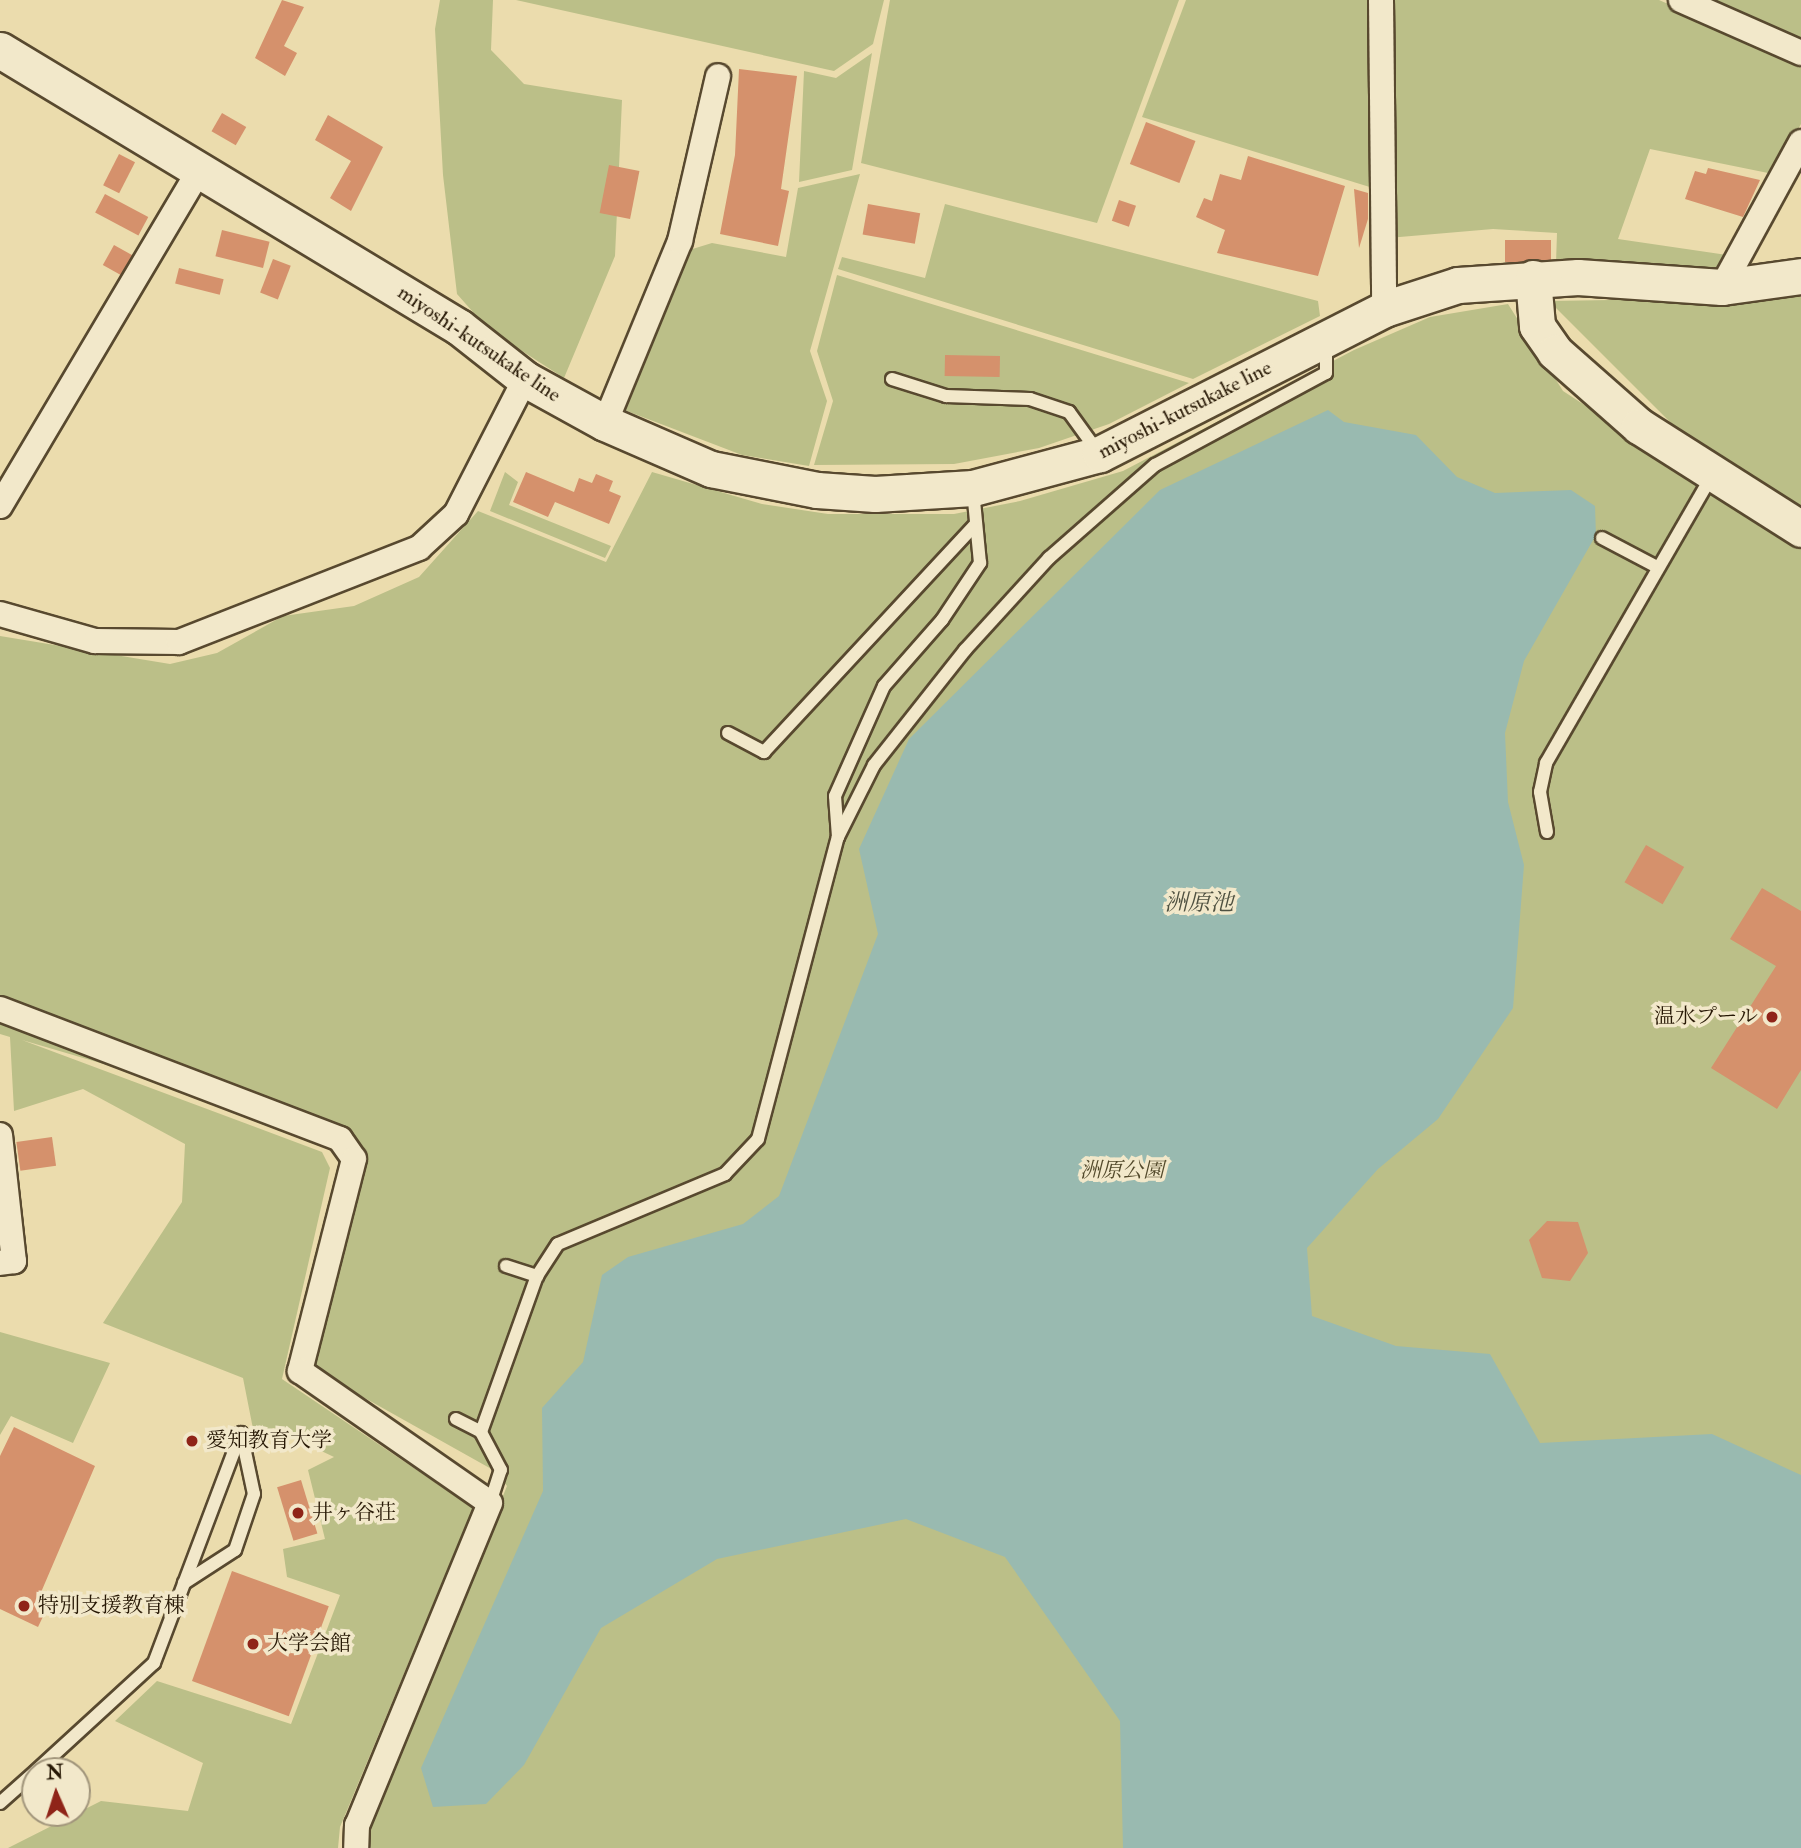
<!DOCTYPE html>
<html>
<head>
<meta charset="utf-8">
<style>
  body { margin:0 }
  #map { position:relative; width:1801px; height:1848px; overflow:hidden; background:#ebdcad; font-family:"IM FELL Double Pica","Noto Serif JP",serif }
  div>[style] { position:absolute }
  .green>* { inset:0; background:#bbbf88 }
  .water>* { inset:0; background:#99bab0 }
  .building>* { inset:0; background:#d5916c; transform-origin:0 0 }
  .roads { filter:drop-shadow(2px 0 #58492f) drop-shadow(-2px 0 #58492f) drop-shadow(0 2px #58492f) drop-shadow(0 -2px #58492f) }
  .lane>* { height:12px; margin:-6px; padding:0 6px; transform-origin:6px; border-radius:6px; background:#f2e8ca }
  .street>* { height:24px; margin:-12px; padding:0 12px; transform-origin:12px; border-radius:12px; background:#f2e8ca }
  .secondary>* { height:35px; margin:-17.5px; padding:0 17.5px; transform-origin:17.5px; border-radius:17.5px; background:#f2e8ca }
  .dots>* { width:19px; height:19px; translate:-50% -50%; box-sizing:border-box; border:4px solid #f2e8ca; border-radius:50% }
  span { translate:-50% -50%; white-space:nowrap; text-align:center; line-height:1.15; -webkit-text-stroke:7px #f2e8ca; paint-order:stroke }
  .street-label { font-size:21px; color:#271805 }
  .poi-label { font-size:21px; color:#271805 }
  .right { translate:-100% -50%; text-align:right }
  .left { translate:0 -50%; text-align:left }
  .park-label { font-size:21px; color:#534a2c; font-style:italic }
  .water-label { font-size:23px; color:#4f5141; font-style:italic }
  .north { position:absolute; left:21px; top:1757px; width:70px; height:70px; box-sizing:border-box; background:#f2e8ca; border:2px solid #a1957b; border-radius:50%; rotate:357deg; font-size:19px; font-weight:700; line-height:28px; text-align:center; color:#271805 }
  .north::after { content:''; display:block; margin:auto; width:24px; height:32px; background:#8f2418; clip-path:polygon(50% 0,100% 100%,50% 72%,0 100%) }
</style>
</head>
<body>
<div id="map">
  <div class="green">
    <div style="clip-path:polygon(440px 0,493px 0,491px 50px,524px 84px,622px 100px,615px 256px,564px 378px,488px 329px,457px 294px,443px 175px,435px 29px)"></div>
    <div style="clip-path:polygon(516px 0,884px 0,873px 44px,834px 71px)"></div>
    <div style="clip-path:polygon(890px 0,1179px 0,1097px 223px,861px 163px)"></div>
    <div style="clip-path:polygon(1186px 0,1373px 0,1373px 188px,1142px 117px)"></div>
    <div style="clip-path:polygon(1390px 0,1659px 0,1801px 62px,1801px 124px,1773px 174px,1650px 149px,1618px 239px,1727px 255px,1717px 275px,1556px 263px,1557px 233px,1493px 229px,1388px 238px)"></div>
    <div style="clip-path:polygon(1708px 0,1801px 0,1801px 43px)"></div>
    <div style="clip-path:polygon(872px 53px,852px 170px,799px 182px,804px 71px,836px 78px)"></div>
    <div style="clip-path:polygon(860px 174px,810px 351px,827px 401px,809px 466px,742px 455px,619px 408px,686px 251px,712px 243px,786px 257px,798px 188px)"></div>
    <div style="clip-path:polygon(945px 204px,1318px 301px,1320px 316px,1193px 379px,838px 269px,842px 257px,925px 278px)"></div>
    <div style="clip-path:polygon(837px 275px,1189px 383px,1109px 424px,1039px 448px,954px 464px,814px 465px,833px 401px,817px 351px)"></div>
    <div style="clip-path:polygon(1801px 297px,1801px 509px,1681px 433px,1549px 301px)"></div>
    <div style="clip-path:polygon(1508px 304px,1563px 391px,1801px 546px,1801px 1848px,366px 1848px,369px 1824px,507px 1486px,495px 1471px,313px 1369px,364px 1154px,356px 1138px,22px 1040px,322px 1152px,330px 1168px,282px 1379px,473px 1508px,340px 1827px,338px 1848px,8px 1848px,101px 1801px,188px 1811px,203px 1763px,115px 1721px,157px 1681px,291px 1724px,340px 1595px,287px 1577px,283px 1549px,325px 1539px,308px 1470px,334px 1457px,273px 1428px,257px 1449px,243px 1378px,103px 1323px,182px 1202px,185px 1144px,83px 1089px,14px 1111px,10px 1037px,0 1034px,0 636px,170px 664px,217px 653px,283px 616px,354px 606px,419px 577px,478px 511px,606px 562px,652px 472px,762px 504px,828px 514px,954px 514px,1020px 501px,1123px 471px,1354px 350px,1430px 317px)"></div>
    <div style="clip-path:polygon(505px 472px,518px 482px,509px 505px,611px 546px,605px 558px,490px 511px)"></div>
    <div style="clip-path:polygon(0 1332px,110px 1363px,73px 1443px,11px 1416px,0 1435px)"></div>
  </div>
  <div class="water">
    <div style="clip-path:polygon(1328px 410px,1344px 422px,1416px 435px,1457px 477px,1495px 493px,1571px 490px,1595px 506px,1596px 535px,1524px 661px,1505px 733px,1508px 802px,1524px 865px,1513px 1008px,1438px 1119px,1378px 1169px,1307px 1248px,1312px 1316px,1396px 1346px,1490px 1354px,1540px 1443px,1712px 1434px,1801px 1475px,1801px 1848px,1123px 1848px,1120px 1721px,1005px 1557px,906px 1519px,717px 1559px,601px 1628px,524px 1765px,486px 1804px,433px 1807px,421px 1768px,543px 1491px,542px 1408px,583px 1362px,602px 1275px,628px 1257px,743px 1224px,779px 1196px,878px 934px,859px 849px,909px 739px,1160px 490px)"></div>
  </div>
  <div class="building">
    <div style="clip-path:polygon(282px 0,304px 7px,284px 46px,297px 53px,285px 76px,255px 58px)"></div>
    <div style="clip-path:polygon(739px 69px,797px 76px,781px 189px,789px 191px,778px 246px,720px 234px,735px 155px)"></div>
    <div style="left:222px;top:113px;width:28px;height:21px;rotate:30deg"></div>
    <div style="clip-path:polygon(328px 115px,383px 147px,351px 211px,330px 198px,351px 161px,315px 140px)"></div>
    <div style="left:1146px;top:122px;width:53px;height:45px;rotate:21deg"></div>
    <div style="left:119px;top:154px;width:18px;height:35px;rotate:27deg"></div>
    <div style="clip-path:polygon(1248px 156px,1345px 186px,1318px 276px,1217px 253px,1225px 230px,1196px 217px,1204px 198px,1212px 201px,1220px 174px,1241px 180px)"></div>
    <div style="left:609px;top:165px;width:31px;height:49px;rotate:11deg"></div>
    <div style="clip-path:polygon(1708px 168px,1760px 180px,1743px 217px,1685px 199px,1695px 171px,1706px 174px)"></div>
    <div style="clip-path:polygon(1354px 189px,1368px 193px,1368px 219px,1359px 248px)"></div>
    <div style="left:105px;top:194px;width:49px;height:21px;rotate:28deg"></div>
    <div style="left:1119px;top:200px;width:18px;height:22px;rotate:19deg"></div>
    <div style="left:868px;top:204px;width:53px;height:31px;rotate:10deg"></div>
    <div style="left:222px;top:230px;width:49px;height:27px;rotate:14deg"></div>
    <div style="left:1505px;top:240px;width:46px;height:22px"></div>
    <div style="left:114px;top:245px;width:21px;height:23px;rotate:29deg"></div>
    <div style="left:273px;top:259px;width:19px;height:36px;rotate:21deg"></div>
    <div style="left:179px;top:268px;width:46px;height:16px;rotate:14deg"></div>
    <div style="left:945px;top:355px;width:55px;height:21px;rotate:1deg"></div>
    <div style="clip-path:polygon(526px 472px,574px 492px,579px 478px,592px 483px,596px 474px,613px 481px,609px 491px,621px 496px,609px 524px,555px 502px,548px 517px,513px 502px)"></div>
    <div style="left:1646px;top:845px;width:44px;height:43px;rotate:30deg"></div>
    <div style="clip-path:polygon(1762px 888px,1801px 911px,1801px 1070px,1777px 1109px,1711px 1068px,1776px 966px,1730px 939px)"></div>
    <div style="left:52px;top:1137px;width:29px;height:36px;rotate:82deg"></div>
    <div style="clip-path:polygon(1547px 1221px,1578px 1222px,1588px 1253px,1570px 1281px,1542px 1278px,1529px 1240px)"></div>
    <div style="clip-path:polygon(14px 1427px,95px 1466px,39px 1597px,50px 1602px,38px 1627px,0 1609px,0 1456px)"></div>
    <div style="left:301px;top:1480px;width:56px;height:25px;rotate:73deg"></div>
    <div style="left:232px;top:1571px;width:103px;height:117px;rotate:20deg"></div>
  </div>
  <div class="roads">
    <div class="lane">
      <div style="left:892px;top:379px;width:57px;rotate:17.5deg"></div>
      <div style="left:946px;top:396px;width:84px;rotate:2deg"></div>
      <div style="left:1030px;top:399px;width:41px;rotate:18.4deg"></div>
      <div style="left:1069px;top:412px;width:49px;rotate:54.1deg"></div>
      <div style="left:1602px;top:538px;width:60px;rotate:27.8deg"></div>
      <div style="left:728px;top:733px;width:41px;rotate:27.8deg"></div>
      <div style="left:764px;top:752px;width:311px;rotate:-47.1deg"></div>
      <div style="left:1547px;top:832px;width:41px;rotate:-99.9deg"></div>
      <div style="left:1540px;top:792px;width:30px;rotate:-78deg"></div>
      <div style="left:1546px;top:763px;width:334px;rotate:-60deg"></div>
      <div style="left:838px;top:837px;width:41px;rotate:-94.2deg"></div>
      <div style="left:835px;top:796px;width:120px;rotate:-66deg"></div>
      <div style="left:884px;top:686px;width:88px;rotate:-48.7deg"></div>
      <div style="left:942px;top:620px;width:69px;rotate:-56.3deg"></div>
      <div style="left:980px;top:563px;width:73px;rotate:-95.5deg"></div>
      <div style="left:506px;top:1266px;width:33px;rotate:18deg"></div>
      <div style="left:456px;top:1419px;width:28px;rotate:27deg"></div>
      <div style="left:490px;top:1503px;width:35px;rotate:-72deg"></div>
      <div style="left:501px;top:1470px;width:43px;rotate:-117.8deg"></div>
      <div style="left:481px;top:1432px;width:166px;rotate:-70.3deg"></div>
      <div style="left:537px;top:1276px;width:38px;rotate:-57deg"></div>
      <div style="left:558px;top:1244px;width:181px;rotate:-22.7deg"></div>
      <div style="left:725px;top:1174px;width:48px;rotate:-46.7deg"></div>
      <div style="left:758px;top:1139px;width:312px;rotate:-75.2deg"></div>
      <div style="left:838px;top:837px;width:80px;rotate:-63.4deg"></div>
      <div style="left:874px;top:765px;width:147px;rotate:-51.6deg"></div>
      <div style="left:965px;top:650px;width:125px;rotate:-47.6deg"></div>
      <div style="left:1049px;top:558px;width:141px;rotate:-41.3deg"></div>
      <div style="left:1155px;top:465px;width:194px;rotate:-28.3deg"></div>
      <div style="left:1326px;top:373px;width:29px;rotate:-90deg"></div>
      <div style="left:36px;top:1771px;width:160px;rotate:-42.5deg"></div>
      <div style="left:154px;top:1663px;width:246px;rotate:-69.3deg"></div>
      <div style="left:241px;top:1433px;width:62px;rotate:78deg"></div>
      <div style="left:254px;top:1494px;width:59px;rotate:108.7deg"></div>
      <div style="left:235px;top:1550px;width:61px;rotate:147.1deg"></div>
      <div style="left:0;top:1803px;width:47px;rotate:-41.5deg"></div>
    </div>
    <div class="street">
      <div style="left:1381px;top:0;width:309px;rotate:89.4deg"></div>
      <div style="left:1681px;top:0;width:131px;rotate:23.8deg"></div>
      <div style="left:1722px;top:287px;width:165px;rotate:-61.4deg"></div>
      <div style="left:605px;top:423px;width:197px;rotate:-67.6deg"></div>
      <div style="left:680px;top:241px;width:169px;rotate:-77deg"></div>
      <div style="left:0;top:506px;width:392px;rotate:-59.3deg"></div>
      <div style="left:0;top:614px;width:99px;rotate:15.9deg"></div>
      <div style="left:95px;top:641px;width:84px;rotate:0.7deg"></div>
      <div style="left:179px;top:642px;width:258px;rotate:-21.4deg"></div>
      <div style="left:419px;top:548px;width:50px;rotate:-42.6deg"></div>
      <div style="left:456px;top:514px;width:152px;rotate:-62.9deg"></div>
      <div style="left:0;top:1009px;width:364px;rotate:20.9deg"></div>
      <div style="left:340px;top:1139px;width:24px;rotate:55deg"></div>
      <div style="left:354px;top:1159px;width:219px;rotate:104.3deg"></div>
      <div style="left:300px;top:1371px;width:231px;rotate:34.8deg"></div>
      <div style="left:490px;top:1503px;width:348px;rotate:112.4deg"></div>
      <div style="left:357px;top:1825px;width:23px;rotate:92deg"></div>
      <div style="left:0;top:1135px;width:127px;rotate:83.7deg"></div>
      <div style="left:14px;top:1261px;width:14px;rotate:172deg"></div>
    </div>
    <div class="secondary">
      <div style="left:0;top:50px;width:536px;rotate:31.11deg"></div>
      <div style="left:459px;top:327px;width:84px;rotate:38.2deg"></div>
      <div style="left:525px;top:379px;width:91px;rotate:28.8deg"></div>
      <div style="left:605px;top:423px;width:116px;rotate:23.5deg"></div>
      <div style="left:711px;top:469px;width:108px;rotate:11.2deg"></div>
      <div style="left:817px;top:490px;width:58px;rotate:3.9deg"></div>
      <div style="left:875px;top:494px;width:98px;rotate:-3.5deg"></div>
      <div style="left:973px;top:488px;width:131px;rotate:-15deg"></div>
      <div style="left:1100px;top:454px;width:319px;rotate:-27deg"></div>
      <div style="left:1384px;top:309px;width:78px;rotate:-18deg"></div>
      <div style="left:1458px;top:285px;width:120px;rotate:-3.8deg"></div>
      <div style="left:1578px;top:277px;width:144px;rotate:4deg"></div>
      <div style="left:1722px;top:287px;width:80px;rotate:-7.9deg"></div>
      <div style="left:1533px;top:278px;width:48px;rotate:85.2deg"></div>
      <div style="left:1537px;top:326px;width:32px;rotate:55deg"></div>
      <div style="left:1555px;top:352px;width:112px;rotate:41.4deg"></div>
      <div style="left:1639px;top:426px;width:192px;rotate:32.4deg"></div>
    </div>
  </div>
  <div class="dots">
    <div style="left:1772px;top:1017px;background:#8f2418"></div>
    <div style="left:192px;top:1441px;background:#8f2418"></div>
    <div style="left:298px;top:1513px;background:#8f2418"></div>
    <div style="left:24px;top:1606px;background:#8f2418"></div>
    <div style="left:253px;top:1644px;background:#8f2418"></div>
  </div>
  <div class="street-label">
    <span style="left:479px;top:344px;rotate:34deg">miyoshi-kutsukake line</span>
    <span style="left:1185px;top:410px;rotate:-27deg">miyoshi-kutsukake line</span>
  </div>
  <div class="poi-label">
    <span class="right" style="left:1758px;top:1017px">温水プール</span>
    <span class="left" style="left:206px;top:1441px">愛知教育大学</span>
    <span class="left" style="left:312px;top:1513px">井ヶ谷荘</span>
    <span class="left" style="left:38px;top:1606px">特別支援教育棟</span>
    <span class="left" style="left:267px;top:1644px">大学会館</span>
  </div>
  <div class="park-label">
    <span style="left:1122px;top:1171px">洲原公園</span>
  </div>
  <div class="water-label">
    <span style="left:1199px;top:903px">洲原池</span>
  </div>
  <div class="north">N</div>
</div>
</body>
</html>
